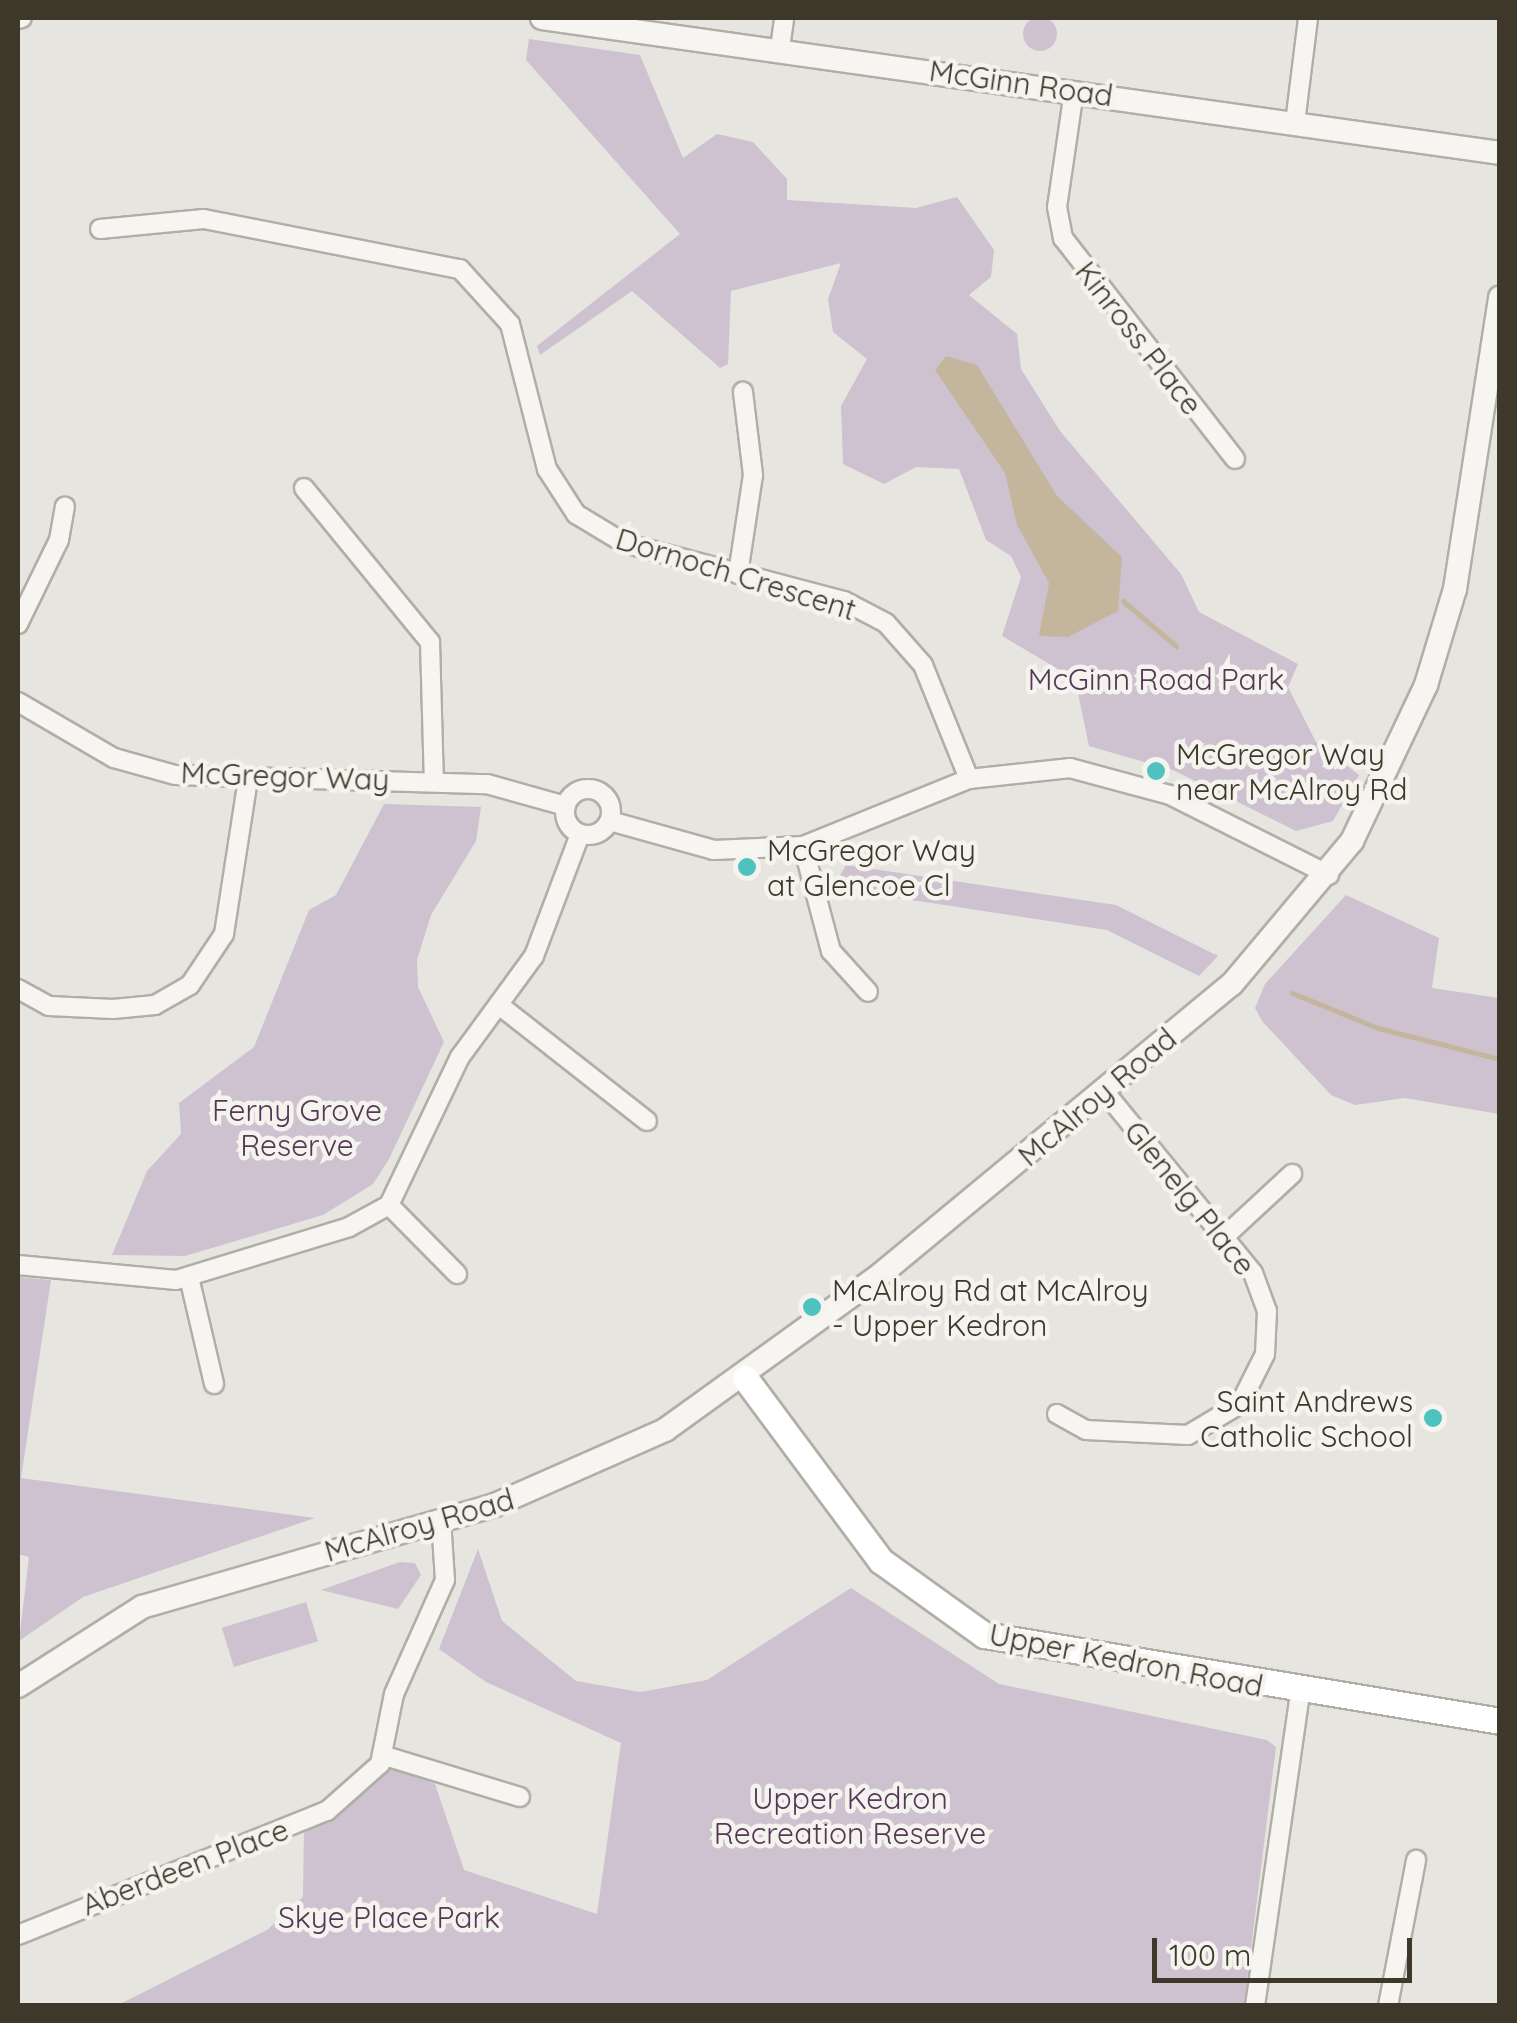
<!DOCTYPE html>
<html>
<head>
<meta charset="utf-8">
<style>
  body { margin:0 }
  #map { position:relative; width:1517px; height:2023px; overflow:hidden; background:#e7e5df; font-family:Quicksand,sans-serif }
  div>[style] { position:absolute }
  .green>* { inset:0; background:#cec1d0; transform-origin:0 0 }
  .round { border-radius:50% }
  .water>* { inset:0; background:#c4b69d }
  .stream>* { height:5px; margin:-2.5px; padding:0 2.5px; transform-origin:2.5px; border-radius:2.5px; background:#c4b69d }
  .roads { filter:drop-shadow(2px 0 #b1aea5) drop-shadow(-2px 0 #b1aea5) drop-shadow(0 2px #b1aea5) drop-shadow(0 -2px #b1aea5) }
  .minor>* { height:18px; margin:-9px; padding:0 9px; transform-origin:9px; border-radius:9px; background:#f6f5f1 }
  .minor>.ring { margin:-9px; padding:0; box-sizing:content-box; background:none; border:18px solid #f6f5f1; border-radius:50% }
  .tertiary>* { height:22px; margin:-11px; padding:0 11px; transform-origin:11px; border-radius:11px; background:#f6f5f1 }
  .secondary>* { height:25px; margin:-12.5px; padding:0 12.5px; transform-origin:12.5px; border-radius:12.5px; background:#fff }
  .dots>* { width:28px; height:28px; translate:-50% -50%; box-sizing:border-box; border:5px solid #f5f3ee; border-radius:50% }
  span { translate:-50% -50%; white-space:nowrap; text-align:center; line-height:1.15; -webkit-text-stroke:9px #f5f3ee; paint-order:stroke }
  .street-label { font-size:30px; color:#3d3829 }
  .park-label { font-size:30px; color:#553857 }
  .poi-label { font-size:30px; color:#3d3829 }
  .left { translate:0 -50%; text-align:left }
  .right { translate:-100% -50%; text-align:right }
  .frame { position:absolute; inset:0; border:20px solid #3d3829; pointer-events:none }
  .scale { position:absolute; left:1152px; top:1938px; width:260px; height:45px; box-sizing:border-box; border:5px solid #3d3829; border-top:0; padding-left:12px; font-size:30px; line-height:35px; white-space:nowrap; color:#3d3829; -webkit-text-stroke:8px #f5f3ee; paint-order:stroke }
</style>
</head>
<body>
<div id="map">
  <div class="green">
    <div class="round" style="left:1023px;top:17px;width:34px;height:34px"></div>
    <div style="clip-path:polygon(529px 39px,640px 55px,683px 158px,717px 134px,753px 142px,787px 179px,787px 200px,916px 208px,957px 197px,994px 250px,991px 277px,969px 295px,1017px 334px,1021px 369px,1060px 431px,1181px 574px,1199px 612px,1298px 664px,1288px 687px,1316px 742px,1359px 775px,1333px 821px,1296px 831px,1175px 771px,1089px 746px,1075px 679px,1002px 636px,1021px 577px,1011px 556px,986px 540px,959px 469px,916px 467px,884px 484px,843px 464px,841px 406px,867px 359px,833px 332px,828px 299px,841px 263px,731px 291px,728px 364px,720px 368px,632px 291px,540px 355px,537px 346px,680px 234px,526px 60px)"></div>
    <div style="clip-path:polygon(384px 804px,481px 807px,476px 841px,431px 915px,417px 960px,418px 987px,444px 1042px,389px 1159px,373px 1184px,323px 1215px,185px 1256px,112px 1255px,147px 1171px,181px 1134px,179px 1103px,254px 1047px,309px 910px,336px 895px)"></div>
    <div style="clip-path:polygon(846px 865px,1116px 905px,1218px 956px,1199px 976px,1107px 930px,833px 888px)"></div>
    <div style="clip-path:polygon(1346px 895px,1439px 938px,1432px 988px,1499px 998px,1499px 1114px,1405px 1098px,1355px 1105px,1331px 1095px,1262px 1021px,1255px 1008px,1265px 984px)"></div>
    <div style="clip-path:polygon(18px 1277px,51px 1280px,21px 1478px,315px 1518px,83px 1597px,19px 1641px,29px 1557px,18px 1554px)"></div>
    <div style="clip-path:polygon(478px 1549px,502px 1621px,576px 1681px,640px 1692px,707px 1680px,851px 1588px,999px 1684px,1267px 1740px,1276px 1747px,1244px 2005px,116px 2006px,267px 1930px,303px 1897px,304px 1830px,394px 1767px,435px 1784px,464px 1870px,597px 1914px,621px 1743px,486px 1682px,439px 1649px)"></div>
    <div style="clip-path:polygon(400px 1562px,415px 1563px,421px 1575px,398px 1609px,321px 1590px)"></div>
    <div style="left:306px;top:1602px;width:41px;height:88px;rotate:73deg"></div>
  </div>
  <div class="water">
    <div style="clip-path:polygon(946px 356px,977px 365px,1057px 496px,1122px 557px,1118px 611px,1068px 637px,1039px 636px,1049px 583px,1017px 525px,1005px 473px,935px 370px)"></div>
  </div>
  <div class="stream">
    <div style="left:1123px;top:601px;width:70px;rotate:40.3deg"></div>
    <div style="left:1292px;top:993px;width:93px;rotate:22.1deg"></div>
    <div style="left:1378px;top:1028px;width:126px;rotate:14.3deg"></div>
  </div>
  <div class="roads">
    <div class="minor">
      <div style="left:18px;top:19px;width:4px;rotate:-14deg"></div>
      <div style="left:780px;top:48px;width:30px;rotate:-82deg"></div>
      <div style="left:1074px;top:91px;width:117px;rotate:98.3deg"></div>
      <div style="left:1057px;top:207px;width:32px;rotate:79deg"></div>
      <div style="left:1063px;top:238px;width:280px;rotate:52.1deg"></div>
      <div style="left:1295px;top:123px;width:106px;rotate:-82.9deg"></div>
      <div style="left:100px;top:229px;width:104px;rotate:-5.5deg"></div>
      <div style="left:204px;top:219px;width:261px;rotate:11.1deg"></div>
      <div style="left:460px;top:269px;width:74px;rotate:47.7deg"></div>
      <div style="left:510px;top:324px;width:150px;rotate:75.7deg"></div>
      <div style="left:547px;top:469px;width:54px;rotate:57.2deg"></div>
      <div style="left:576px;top:514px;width:56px;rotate:31.1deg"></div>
      <div style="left:624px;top:543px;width:228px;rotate:14.8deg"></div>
      <div style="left:844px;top:601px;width:47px;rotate:27.6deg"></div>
      <div style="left:886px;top:623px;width:56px;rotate:48.6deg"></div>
      <div style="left:923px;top:665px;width:123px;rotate:68deg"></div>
      <div style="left:304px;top:488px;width:199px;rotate:50.7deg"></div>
      <div style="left:430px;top:642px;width:139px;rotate:88.4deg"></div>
      <div style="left:738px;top:574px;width:100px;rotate:-81.4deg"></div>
      <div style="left:753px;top:475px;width:84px;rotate:-96.9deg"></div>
      <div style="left:18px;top:624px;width:93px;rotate:-64deg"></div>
      <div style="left:59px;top:540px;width:34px;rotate:-80deg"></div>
      <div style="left:18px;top:702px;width:111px;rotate:30.3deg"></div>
      <div style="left:114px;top:758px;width:63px;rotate:15.6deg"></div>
      <div style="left:175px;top:775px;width:312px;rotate:1.7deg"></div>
      <div style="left:487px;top:784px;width:82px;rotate:15.6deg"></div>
      <div class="ring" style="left:565px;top:789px;width:28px;height:28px"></div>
      <div style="left:610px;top:821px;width:108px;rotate:15.6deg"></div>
      <div style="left:714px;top:850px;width:89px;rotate:-2.6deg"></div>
      <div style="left:803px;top:846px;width:179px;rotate:-22deg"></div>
      <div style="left:969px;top:779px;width:102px;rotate:-6.2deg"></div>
      <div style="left:1070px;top:768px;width:104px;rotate:15.1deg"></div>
      <div style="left:1170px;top:795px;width:178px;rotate:26.7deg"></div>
      <div style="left:803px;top:846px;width:109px;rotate:75.1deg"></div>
      <div style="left:831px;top:951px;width:55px;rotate:47.9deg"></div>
      <div style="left:18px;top:989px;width:35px;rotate:29deg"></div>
      <div style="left:49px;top:1006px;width:64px;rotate:2.7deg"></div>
      <div style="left:113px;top:1009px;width:42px;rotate:-5.4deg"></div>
      <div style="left:155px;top:1005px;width:40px;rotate:-29.7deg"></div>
      <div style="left:190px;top:985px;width:61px;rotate:-56.3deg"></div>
      <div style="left:224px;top:934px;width:157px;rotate:-81.2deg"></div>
      <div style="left:499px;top:1005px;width:188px;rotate:38.1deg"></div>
      <div style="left:389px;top:1205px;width:97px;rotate:45.4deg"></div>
      <div style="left:1224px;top:1237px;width:93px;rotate:-42.8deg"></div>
      <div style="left:18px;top:1265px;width:159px;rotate:5.4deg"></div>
      <div style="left:176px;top:1280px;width:181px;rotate:-17deg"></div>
      <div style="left:349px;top:1227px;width:46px;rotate:-28.8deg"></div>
      <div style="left:389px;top:1205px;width:164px;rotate:-64.4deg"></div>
      <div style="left:460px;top:1057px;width:125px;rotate:-53.8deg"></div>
      <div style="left:534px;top:956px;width:130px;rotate:-69.3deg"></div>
      <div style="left:189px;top:1277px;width:110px;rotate:76.8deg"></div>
      <div style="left:1057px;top:1414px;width:33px;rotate:29deg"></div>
      <div style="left:1086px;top:1430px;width:102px;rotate:2.8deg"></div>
      <div style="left:1188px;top:1435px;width:61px;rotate:-30.8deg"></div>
      <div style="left:1240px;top:1404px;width:56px;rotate:-63.4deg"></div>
      <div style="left:1265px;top:1354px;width:43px;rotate:-87.3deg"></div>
      <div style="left:1267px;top:1311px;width:40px;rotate:-110.2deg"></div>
      <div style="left:1253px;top:1273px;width:235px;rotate:-129.3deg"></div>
      <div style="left:385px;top:1756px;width:141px;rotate:16.9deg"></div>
      <div style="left:18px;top:1935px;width:333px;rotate:-21.9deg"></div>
      <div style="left:327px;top:1811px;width:71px;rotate:-41.6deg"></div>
      <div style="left:380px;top:1764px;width:71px;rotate:-78.7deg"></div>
      <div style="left:394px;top:1694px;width:125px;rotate:-65.9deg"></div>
      <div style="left:445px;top:1580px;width:60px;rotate:-93.8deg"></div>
      <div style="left:1255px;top:2006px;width:315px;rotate:-81.8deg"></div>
      <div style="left:1388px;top:2006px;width:149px;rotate:-79.1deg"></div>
    </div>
    <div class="tertiary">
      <div style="left:542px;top:18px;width:967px;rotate:8.02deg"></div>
      <div style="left:18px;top:1686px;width:147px;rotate:-32.5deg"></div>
      <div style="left:142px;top:1607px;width:367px;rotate:-16.1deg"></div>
      <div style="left:495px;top:1505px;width:186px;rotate:-23.8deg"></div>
      <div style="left:665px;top:1430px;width:266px;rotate:-35.8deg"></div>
      <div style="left:881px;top:1274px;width:455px;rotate:-39.6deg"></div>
      <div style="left:1232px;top:984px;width:187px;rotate:-50deg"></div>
      <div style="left:1352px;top:841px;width:173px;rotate:-64.6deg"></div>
      <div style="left:1426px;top:685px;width:100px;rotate:-73.2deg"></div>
      <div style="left:1455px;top:589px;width:295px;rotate:-81.2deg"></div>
    </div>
    <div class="secondary">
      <div style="left:745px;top:1378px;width:228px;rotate:53.4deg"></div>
      <div style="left:881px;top:1561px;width:127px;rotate:35.7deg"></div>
      <div style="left:984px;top:1635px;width:523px;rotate:9.46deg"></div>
    </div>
  </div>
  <div class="dots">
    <div style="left:1156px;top:771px;background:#4ec2bf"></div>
    <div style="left:747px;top:867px;background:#4ec2bf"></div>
    <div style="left:812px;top:1307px;background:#4ec2bf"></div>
    <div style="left:1433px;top:1418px;background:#4ec2bf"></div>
  </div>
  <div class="street-label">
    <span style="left:1021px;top:83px;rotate:8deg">McGinn Road</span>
    <span style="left:1139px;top:338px;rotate:52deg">Kinross Place</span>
    <span style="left:736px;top:574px;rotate:17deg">Dornoch Crescent</span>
    <span style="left:285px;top:776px;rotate:2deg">McGregor Way</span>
    <span style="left:1097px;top:1097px;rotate:-40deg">McAlroy Road</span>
    <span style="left:1190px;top:1198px;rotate:51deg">Glenelg Place</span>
    <span style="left:419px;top:1525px;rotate:-16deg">McAlroy Road</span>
    <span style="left:1126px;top:1660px;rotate:11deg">Upper Kedron Road</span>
    <span style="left:185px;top:1867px;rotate:-21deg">Aberdeen Place</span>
  </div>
  <div class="park-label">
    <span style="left:1156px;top:679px">McGinn Road Park</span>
    <span style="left:297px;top:1127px">Ferny Grove<br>Reserve</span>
    <span style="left:850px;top:1815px">Upper Kedron<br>Recreation Reserve</span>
    <span style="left:389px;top:1917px">Skye Place Park</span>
  </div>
  <div class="poi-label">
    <span class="left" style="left:1176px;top:771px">McGregor Way<br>near McAlroy Rd</span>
    <span class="left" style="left:767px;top:867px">McGregor Way<br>at Glencoe Cl</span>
    <span class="left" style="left:832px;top:1307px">McAlroy Rd at McAlroy<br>- Upper Kedron</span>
    <span class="right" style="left:1413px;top:1418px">Saint Andrews<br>Catholic School</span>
  </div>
  <div class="frame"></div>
  <div class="scale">100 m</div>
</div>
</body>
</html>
